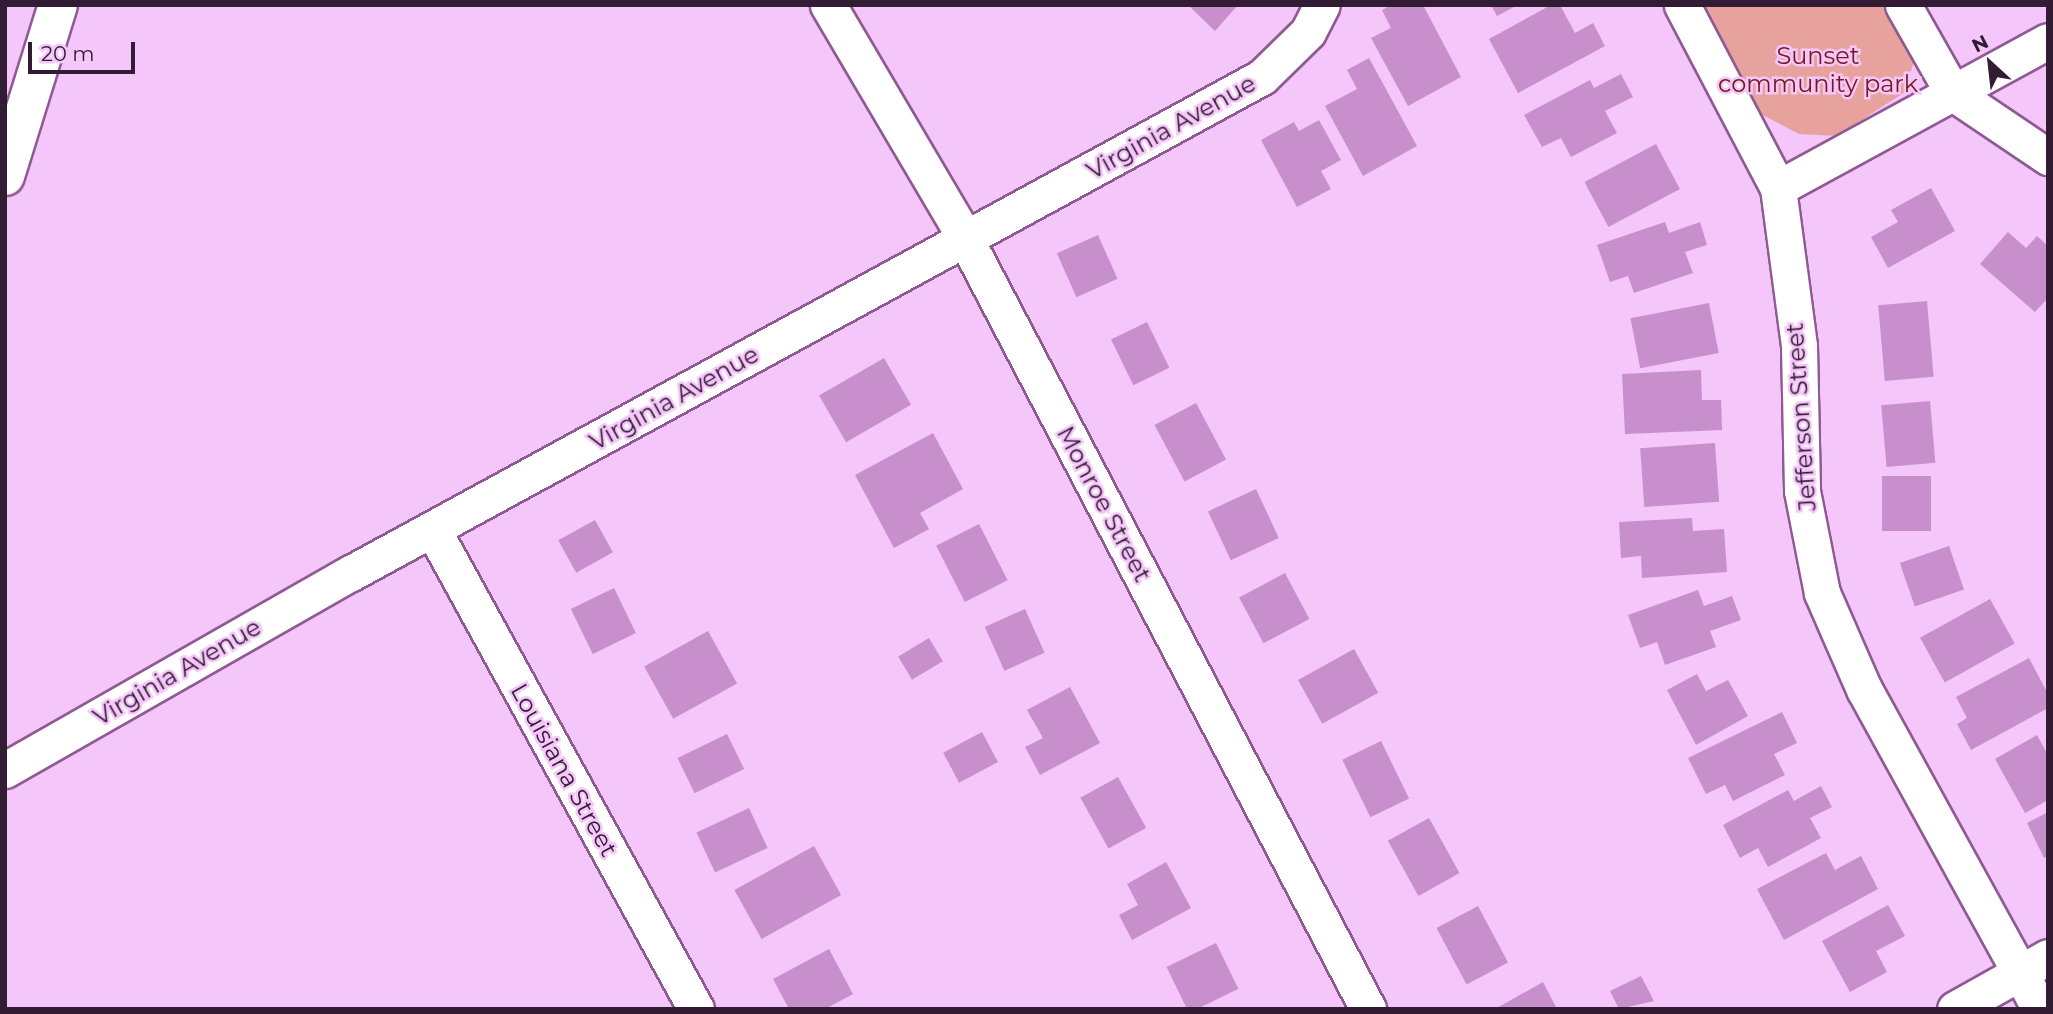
<!DOCTYPE html>
<html>
<head>
<meta charset="utf-8">
<style>
  body { margin:0 }
  #map { position:relative; width:2053px; height:1014px; overflow:hidden; background:#f5c6f9; font-family:Montserrat,sans-serif }
  div>[style] { position:absolute }
  .green>* { inset:0; background:#e8a29d }
  .building>* { inset:0; background:#c88fcd; transform-origin:0 0 }
  .roads { filter:drop-shadow(2px 0 #8f5a94) drop-shadow(-2px 0 #8f5a94) drop-shadow(0 2px #8f5a94) drop-shadow(0 -2px #8f5a94) }
  .street>* { height:35px; margin:-17.5px; padding:0 17.5px; transform-origin:17.5px; border-radius:17.5px; background:#fff }
  .secondary>* { height:38px; margin:-19px; padding:0 19px; transform-origin:19px; border-radius:19px; background:#fff }
  span { translate:-50% -50%; white-space:nowrap; text-align:center; line-height:1.15; -webkit-text-stroke:5px #f5c6f9; paint-order:stroke }
  .park-label { font-size:24px; color:#76191d }
  .street-label { font-size:24px; color:#321c34 }
  .frame { position:absolute; inset:0; border:7px solid #321c34; pointer-events:none }
  .north { position:absolute; left:1955px; top:28px; width:70px; height:70px; -webkit-text-stroke:5px #f5c6f9; paint-order:stroke; rotate:333deg; font-size:19px; font-weight:700; line-height:28px; text-align:center; color:#321c34 }
  .north::after { content:''; display:block; margin:auto; width:24px; height:32px; background:#321c34; clip-path:polygon(50% 0,100% 100%,50% 72%,0 100%) }
  .scale { position:absolute; left:28px; top:42px; width:107px; height:32px; box-sizing:border-box; border:4px solid #321c34; border-top:0; padding-left:9px; font-size:21px; line-height:24px; white-space:nowrap; color:#321c34; -webkit-text-stroke:5px #f5c6f9; paint-order:stroke }
</style>
</head>
<body>
<div id="map">
  <div class="green">
    <div style="clip-path:polygon(1696px 5px,1894px 5px,1918px 47px,1905px 92px,1837px 136px,1799px 134px,1757px 112px)"></div>
  </div>
  <div class="building">
    <div style="clip-path:polygon(1188px 5px,1238px 5px,1215px 31px)"></div>
    <div style="clip-path:polygon(1391px 5px,1423px 5px,1461px 77px,1408px 106px,1371px 38px,1391px 28px,1382px 10px)"></div>
    <div style="clip-path:polygon(1491px 5px,1518px 5px,1497px 16px)"></div>
    <div style="clip-path:polygon(1551px 5px,1560px 5px,1575px 33px,1593px 23px,1605px 46px,1518px 93px,1489px 39px)"></div>
    <div style="clip-path:polygon(1369px 58px,1417px 146px,1363px 176px,1325px 106px,1357px 89px,1347px 70px)"></div>
    <div style="clip-path:polygon(1621px 74px,1633px 97px,1605px 111px,1617px 133px,1571px 157px,1561px 138px,1542px 147px,1524px 115px,1590px 80px,1594px 88px)"></div>
    <div style="clip-path:polygon(1319px 120px,1341px 160px,1321px 171px,1331px 189px,1297px 207px,1261px 140px,1294px 122px,1299px 131px)"></div>
    <div style="left:1656px;top:144px;width:51px;height:81px;rotate:62deg"></div>
    <div style="clip-path:polygon(1931px 188px,1955px 231px,1888px 268px,1871px 237px,1898px 222px,1891px 210px)"></div>
    <div style="clip-path:polygon(1665px 222px,1669px 233px,1700px 222px,1707px 245px,1685px 252px,1693px 273px,1634px 293px,1628px 276px,1610px 282px,1597px 245px)"></div>
    <div style="clip-path:polygon(2008px 232px,2026px 248px,2037px 236px,2048px 246px,2048px 298px,2035px 312px,1980px 264px)"></div>
    <div style="left:1098px;top:235px;width:48px;height:45px;rotate:66deg"></div>
    <div style="left:1927px;top:301px;width:76px;height:49px;rotate:85deg"></div>
    <div style="left:1709px;top:303px;width:51px;height:80px;rotate:79deg"></div>
    <div style="left:1147px;top:322px;width:51px;height:40px;rotate:64deg"></div>
    <div style="left:884px;top:358px;width:54px;height:75px;rotate:60deg"></div>
    <div style="clip-path:polygon(1701px 370px,1702px 400px,1721px 400px,1722px 430px,1625px 434px,1622px 374px)"></div>
    <div style="left:1930px;top:401px;width:62px;height:49px;rotate:85deg"></div>
    <div style="left:1196px;top:403px;width:64px;height:47px;rotate:62deg"></div>
    <div style="clip-path:polygon(933px 433px,963px 489px,920px 513px,929px 529px,894px 548px,855px 475px)"></div>
    <div style="left:1715px;top:443px;width:59px;height:75px;rotate:86deg"></div>
    <div style="left:1882px;top:476px;width:49px;height:55px"></div>
    <div style="left:1256px;top:489px;width:54px;height:53px;rotate:65deg"></div>
    <div style="clip-path:polygon(1692px 518px,1693px 531px,1724px 529px,1727px 572px,1642px 578px,1641px 556px,1621px 558px,1619px 522px)"></div>
    <div style="left:595px;top:520px;width:37px;height:42px;rotate:61deg"></div>
    <div style="left:979px;top:524px;width:63px;height:48px;rotate:63deg"></div>
    <div style="left:1949px;top:546px;width:46px;height:52px;rotate:71deg"></div>
    <div style="left:1285px;top:573px;width:52px;height:52px;rotate:62deg"></div>
    <div style="left:614px;top:588px;width:50px;height:48px;rotate:64deg"></div>
    <div style="clip-path:polygon(1698px 590px,1704px 606px,1732px 596px,1741px 620px,1710px 631px,1716px 647px,1665px 665px,1657px 642px,1640px 648px,1628px 615px)"></div>
    <div style="left:1990px;top:599px;width:51px;height:80px;rotate:61deg"></div>
    <div style="left:1025px;top:609px;width:48px;height:44px;rotate:66deg"></div>
    <div style="left:708px;top:631px;width:60px;height:73px;rotate:61deg"></div>
    <div style="left:929px;top:638px;width:27px;height:36px;rotate:59deg"></div>
    <div style="left:1354px;top:649px;width:50px;height:64px;rotate:61deg"></div>
    <div style="clip-path:polygon(2029px 658px,2048px 694px,2048px 708px,1971px 750px,1957px 724px,1967px 718px,1956px 697px)"></div>
    <div style="clip-path:polygon(1697px 674px,1706px 691px,1728px 680px,1748px 716px,1696px 745px,1667px 690px)"></div>
    <div style="clip-path:polygon(1070px 687px,1100px 743px,1040px 775px,1025px 747px,1043px 738px,1027px 710px)"></div>
    <div style="clip-path:polygon(1782px 712px,1797px 743px,1774px 754px,1785px 775px,1733px 801px,1725px 785px,1706px 794px,1688px 758px)"></div>
    <div style="left:982px;top:732px;width:34px;height:44px;rotate:62deg"></div>
    <div style="left:727px;top:734px;width:39px;height:55px;rotate:64deg"></div>
    <div style="clip-path:polygon(2037px 735px,2048px 755px,2048px 800px,2025px 813px,1995px 759px)"></div>
    <div style="left:1381px;top:741px;width:64px;height:43px;rotate:64deg"></div>
    <div style="left:1118px;top:777px;width:58px;height:43px;rotate:61deg"></div>
    <div style="clip-path:polygon(1821px 786px,1832px 807px,1810px 818px,1821px 838px,1768px 867px,1758px 848px,1740px 858px,1723px 825px,1788px 790px,1794px 801px)"></div>
    <div style="left:749px;top:808px;width:44px;height:58px;rotate:65deg"></div>
    <div style="clip-path:polygon(2048px 812px,2048px 856px,2044px 858px,2027px 823px)"></div>
    <div style="left:1429px;top:818px;width:63px;height:47px;rotate:61deg"></div>
    <div style="left:814px;top:846px;width:56px;height:91px;rotate:61deg"></div>
    <div style="clip-path:polygon(1826px 853px,1835px 870px,1861px 856px,1878px 889px,1784px 940px,1757px 889px)"></div>
    <div style="clip-path:polygon(1166px 862px,1191px 908px,1132px 940px,1119px 915px,1138px 905px,1127px 884px)"></div>
    <div style="clip-path:polygon(1888px 905px,1905px 936px,1876px 951px,1887px 972px,1850px 992px,1822px 941px)"></div>
    <div style="left:1478px;top:906px;width:64px;height:47px;rotate:62deg"></div>
    <div style="left:1216px;top:943px;width:51px;height:55px;rotate:64deg"></div>
    <div style="clip-path:polygon(829px 949px,853px 994px,825px 1009px,789px 1009px,773px 979px)"></div>
    <div style="clip-path:polygon(1641px 976px,1654px 1001px,1619px 1009px,1610px 991px)"></div>
    <div style="clip-path:polygon(1543px 982px,1557px 1009px,1495px 1009px)"></div>
  </div>
  <div class="roads">
    <div class="street">
      <div style="left:828px;top:5px;width:270px;rotate:59.5deg"></div>
      <div style="left:965px;top:238px;width:870px;rotate:62.4deg"></div>
      <div style="left:1682px;top:5px;width:207px;rotate:62.3deg"></div>
      <div style="left:1778px;top:188px;width:159px;rotate:82.4deg"></div>
      <div style="left:1799px;top:346px;width:145px;rotate:88.8deg"></div>
      <div style="left:1802px;top:491px;width:104px;rotate:78.9deg"></div>
      <div style="left:1822px;top:593px;width:105px;rotate:66.4deg"></div>
      <div style="left:1864px;top:689px;width:365px;rotate:61.2deg"></div>
      <div style="left:1903px;top:5px;width:101px;rotate:60.4deg"></div>
      <div style="left:1953px;top:93px;width:115px;rotate:34deg"></div>
      <div style="left:1778px;top:188px;width:307px;rotate:-28.6deg"></div>
      <div style="left:433px;top:530px;width:546px;rotate:61.23deg"></div>
      <div style="left:5px;top:770px;width:398px;rotate:-29.7deg"></div>
      <div style="left:351px;top:573px;width:1037px;rotate:-28.57deg"></div>
      <div style="left:1262px;top:77px;width:64px;rotate:-44.4deg"></div>
      <div style="left:1308px;top:32px;width:30px;rotate:-63deg"></div>
      <div style="left:1955px;top:1009px;width:107px;rotate:-29.2deg"></div>
    </div>
    <div class="secondary">
      <div style="left:5px;top:176px;width:179px;rotate:-72.8deg"></div>
    </div>
  </div>
  <div class="park-label">
    <span style="left:1818px;top:70px">Sunset<br>community park</span>
  </div>
  <div class="street-label">
    <span style="left:1171px;top:127px;rotate:-29deg">Virginia Avenue</span>
    <span style="left:674px;top:398px;rotate:-29deg">Virginia Avenue</span>
    <span style="left:1801px;top:417px;rotate:-94deg">Jefferson Street</span>
    <span style="left:1104px;top:504px;rotate:62deg">Monroe Street</span>
    <span style="left:177px;top:672px;rotate:-30deg">Virginia Avenue</span>
    <span style="left:564px;top:770px;rotate:61deg">Louisiana Street</span>
  </div>
  <div class="frame"></div>
  <div class="north">N</div>
  <div class="scale">20 m</div>
</div>
</body>
</html>
